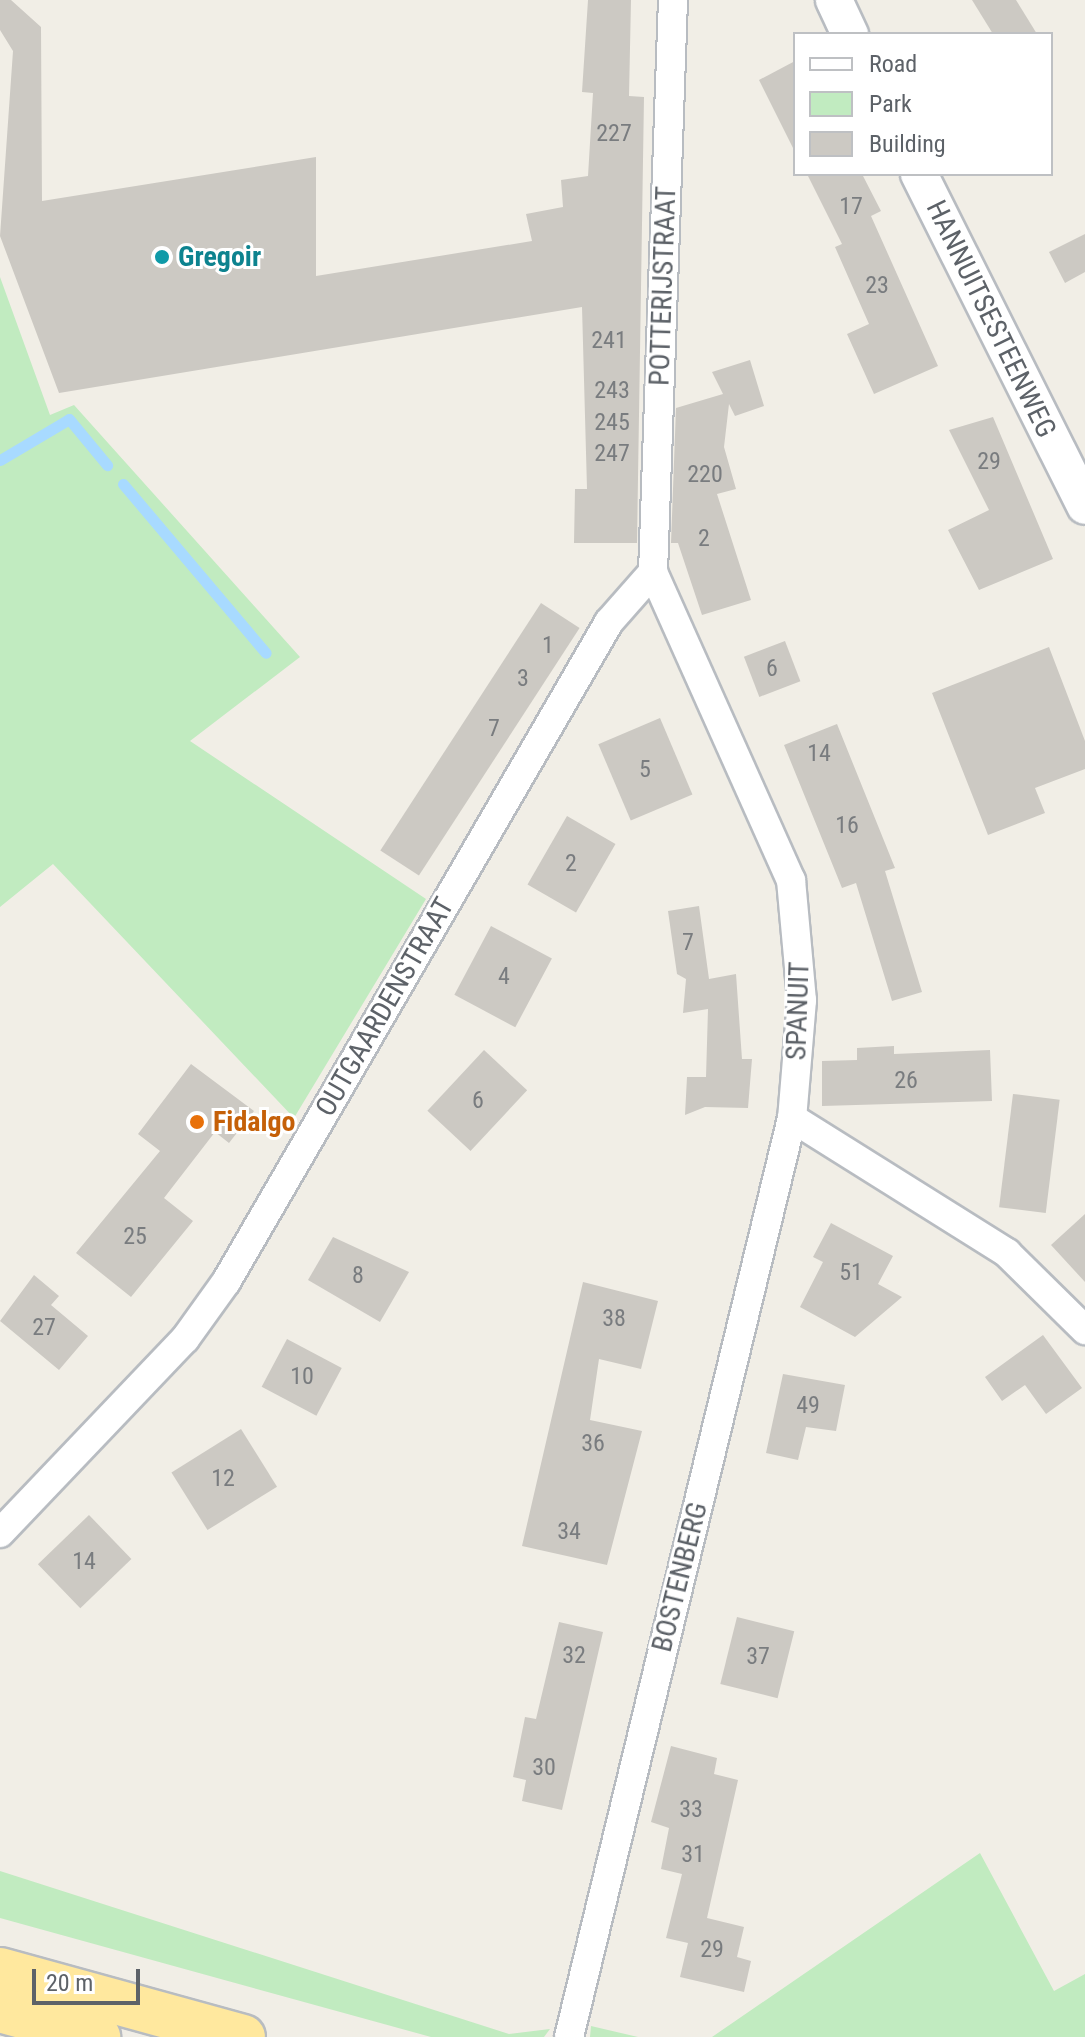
<!DOCTYPE html>
<html>
<head>
<meta charset="utf-8">
<style>
  body { margin:0 }
  #map { position:relative; width:1085px; height:2037px; overflow:hidden; background:#f1eee6; font-family:"Roboto Condensed",sans-serif }
  div>[style] { position:absolute }
  .green>* { inset:0; background:#c1ebc0 }
  .stream>* { height:11px; margin:-5.5px; padding:0 5.5px; transform-origin:5.5px; border-radius:5.5px; background:#a8daff }
  .building>* { inset:0; background:#ccc9c3; transform-origin:0 0 }
  .roads { filter:drop-shadow(2px 0 #b8bcc1) drop-shadow(-2px 0 #b8bcc1) drop-shadow(0 2px #b8bcc1) drop-shadow(0 -2px #b8bcc1) }
  .minor>* { height:28px; margin:-14px; padding:0 14px; transform-origin:14px; border-radius:14px; background:#fff }
  .tertiary>* { height:36px; margin:-18px; padding:0 18px; transform-origin:18px; border-radius:18px; background:#fff }
  .trunk>* { height:44px; margin:-22px; padding:0 22px; transform-origin:22px; border-radius:22px; background:#ffe89e }
  .dots>* { width:22px; height:22px; translate:-50% -50%; box-sizing:border-box; border:4px solid #fff; border-radius:50% }
  span { translate:-50% -50%; white-space:nowrap; text-align:center; line-height:1.15; -webkit-text-stroke:6px #fff; paint-order:stroke }
  .number-label { font-size:24px; color:#797c7f }
  .number-label span { -webkit-text-stroke-width:0 }
  .culture-label { font-size:28px; color:#0d838f; font-weight:700 }
  .left { translate:0 -50%; text-align:left }
  .street-label { font-size:28px; color:#5d6268 }
  .food-label { font-size:28px; color:#c56008; font-weight:700 }
  .legend { position:absolute; left:793px; top:32px; width:260px; height:144px; box-sizing:border-box; background:#fff; border:2px solid #bec0c3; margin:0; padding:10px 14px; list-style:none; font-size:24px; color:#5d6268 }
  .legend li { display:flex; align-items:center; gap:16px; height:40px }
  .legend b { width:40px; border:2px solid #bec0c3 }
  .scale { position:absolute; left:32px; top:1969px; width:108px; height:36px; box-sizing:border-box; border:4px solid #5d6268; border-top:0; padding-left:10px; font-size:24px; line-height:28px; white-space:nowrap; color:#5d6268; -webkit-text-stroke:6px #fff; paint-order:stroke }
</style>
</head>
<body>
<div id="map">
  <div class="green">
    <div style="clip-path:polygon(0 277px,50px 415px,74px 405px,300px 657px,190px 741px,426px 899px,294px 1118px,53px 864px,0 907px)"></div>
    <div style="clip-path:polygon(980px 1853px,1054px 1991px,1085px 1974px,1085px 2037px,712px 2037px)"></div>
    <div style="clip-path:polygon(0 1871px,509px 2034px,550px 2029px,544px 2037px,431px 2037px,0 1918px)"></div>
    <div style="clip-path:polygon(591px 2026px,638px 2037px,590px 2037px)"></div>
  </div>
  <div class="stream">
    <div style="left:0;top:460px;width:80px;rotate:-30.7deg"></div>
    <div style="left:69px;top:419px;width:60px;rotate:50.4deg"></div>
    <div style="left:123px;top:484px;width:221px;rotate:49.8deg"></div>
  </div>
  <div class="building">
    <div style="clip-path:polygon(0 0,11px 0,41px 27px,42px 201px,316px 157px,316px 276px,532px 241px,526px 214px,563px 207px,561px 180px,588px 176px,593px 93px,582px 92px,588px 0,631px 0,629px 96px,644px 97px,637px 543px,574px 543px,575px 489px,587px 489px,582px 307px,59px 393px,0 236px,13px 51px,0 30px)"></div>
    <div style="clip-path:polygon(972px 0,1016px 0,1037px 34px,993px 34px)"></div>
    <div style="clip-path:polygon(795px 61px,795px 152px,759px 80px)"></div>
    <div style="clip-path:polygon(807px 174px,862px 174px,881px 211px,871px 216px,938px 366px,874px 394px,847px 334px,869px 324px,835px 247px,842px 244px)"></div>
    <div style="clip-path:polygon(1085px 234px,1085px 272px,1065px 283px,1049px 252px)"></div>
    <div style="clip-path:polygon(750px 360px,764px 406px,735px 416px,729px 404px,724px 447px,736px 489px,717px 494px,751px 600px,702px 615px,678px 543px,671px 543px,676px 408px,723px 394px,712px 372px)"></div>
    <div style="clip-path:polygon(993px 417px,1053px 559px,979px 590px,948px 530px,989px 510px,949px 430px)"></div>
    <div style="left:541px;top:603px;width:46px;height:295px;rotate:33deg"></div>
    <div style="left:785px;top:641px;width:43px;height:44px;rotate:69deg"></div>
    <div style="clip-path:polygon(1049px 647px,1085px 741px,1085px 769px,1035px 788px,1045px 813px,988px 835px,932px 693px)"></div>
    <div style="left:660px;top:718px;width:83px;height:67px;rotate:67deg"></div>
    <div style="clip-path:polygon(837px 724px,895px 868px,885px 871px,922px 992px,892px 1001px,856px 883px,842px 888px,784px 745px)"></div>
    <div style="left:567px;top:816px;width:56px;height:79px;rotate:30deg"></div>
    <div style="clip-path:polygon(699px 906px,709px 979px,736px 974px,742px 1059px,752px 1059px,748px 1108px,705px 1107px,685px 1115px,687px 1077px,706px 1077px,708px 1009px,683px 1013px,686px 979px,677px 974px,668px 911px)"></div>
    <div style="left:491px;top:926px;width:69px;height:78px;rotate:28deg"></div>
    <div style="clip-path:polygon(894px 1046px,894px 1054px,990px 1050px,992px 1101px,822px 1106px,822px 1061px,857px 1060px,857px 1048px)"></div>
    <div style="left:484px;top:1050px;width:59px;height:83px;rotate:43deg"></div>
    <div style="clip-path:polygon(191px 1064px,254px 1111px,229px 1143px,215px 1132px,164px 1198px,193px 1221px,131px 1297px,76px 1253px,160px 1151px,138px 1134px)"></div>
    <div style="left:1013px;top:1094px;width:47px;height:114px;rotate:7deg"></div>
    <div style="clip-path:polygon(1085px 1214px,1085px 1282px,1051px 1245px)"></div>
    <div style="clip-path:polygon(831px 1223px,893px 1256px,878px 1284px,902px 1297px,855px 1337px,800px 1307px,823px 1262px,813px 1257px)"></div>
    <div style="clip-path:polygon(333px 1237px,409px 1272px,380px 1322px,308px 1280px)"></div>
    <div style="clip-path:polygon(34px 1275px,59px 1296px,51px 1305px,88px 1336px,59px 1370px,0 1321px)"></div>
    <div style="clip-path:polygon(583px 1282px,658px 1301px,641px 1369px,599px 1359px,590px 1420px,642px 1431px,607px 1565px,522px 1546px)"></div>
    <div style="clip-path:polygon(1043px 1335px,1082px 1388px,1046px 1414px,1025px 1385px,1002px 1401px,985px 1377px)"></div>
    <div style="left:287px;top:1339px;width:62px;height:54px;rotate:28deg"></div>
    <div style="clip-path:polygon(783px 1374px,845px 1385px,836px 1431px,806px 1427px,798px 1460px,766px 1453px)"></div>
    <div style="left:241px;top:1429px;width:68px;height:82px;rotate:58deg"></div>
    <div style="left:89px;top:1515px;width:61px;height:71px;rotate:46deg"></div>
    <div style="left:737px;top:1617px;width:59px;height:69px;rotate:14deg"></div>
    <div style="clip-path:polygon(559px 1622px,603px 1632px,562px 1810px,522px 1801px,526px 1780px,513px 1777px,525px 1717px,536px 1719px)"></div>
    <div style="clip-path:polygon(671px 1746px,717px 1758px,714px 1774px,738px 1780px,707px 1918px,744px 1927px,737px 1957px,751px 1961px,744px 1992px,680px 1977px,688px 1943px,666px 1938px,682px 1874px,661px 1869px,669px 1828px,651px 1822px)"></div>
  </div>
  <div class="roads">
    <div class="minor">
      <div style="left:673px;top:0;width:572px;rotate:92deg"></div>
      <div style="left:653px;top:572px;width:338px;rotate:65.9deg"></div>
      <div style="left:791px;top:880px;width:121px;rotate:84.8deg"></div>
      <div style="left:802px;top:1000px;width:118px;rotate:94.8deg"></div>
      <div style="left:792px;top:1118px;width:254px;rotate:32.1deg"></div>
      <div style="left:1007px;top:1253px;width:110px;rotate:44.6deg"></div>
      <div style="left:0;top:1533px;width:268px;rotate:-46.4deg"></div>
      <div style="left:185px;top:1339px;width:70px;rotate:-54.3deg"></div>
      <div style="left:226px;top:1282px;width:763px;rotate:-59.87deg"></div>
      <div style="left:609px;top:622px;width:67px;rotate:-48.7deg"></div>
      <div style="left:569px;top:2037px;width:946px;rotate:-76.36deg"></div>
    </div>
    <div class="tertiary">
      <div style="left:834px;top:0;width:38px;rotate:65deg"></div>
      <div style="left:919px;top:174px;width:371px;rotate:63.4deg"></div>
    </div>
    <div class="trunk">
      <div style="left:0;top:1970px;width:252px;rotate:15.4deg"></div>
      <div style="left:0;top:2010px;width:102px;rotate:15.4deg"></div>
    </div>
  </div>
  <div class="dots">
    <div style="left:162px;top:257px;background:#0f9aa8"></div>
    <div style="left:197px;top:1122px;background:#e8710a"></div>
  </div>
  <div class="number-label">
    <span style="left:614px;top:134px">227</span>
    <span style="left:851px;top:207px">17</span>
    <span style="left:877px;top:286px">23</span>
    <span style="left:609px;top:341px">241</span>
    <span style="left:612px;top:391px">243</span>
    <span style="left:612px;top:423px">245</span>
    <span style="left:612px;top:454px">247</span>
    <span style="left:989px;top:462px">29</span>
    <span style="left:705px;top:475px">220</span>
    <span style="left:704px;top:539px">2</span>
    <span style="left:548px;top:646px">1</span>
    <span style="left:772px;top:669px">6</span>
    <span style="left:523px;top:679px">3</span>
    <span style="left:494px;top:729px">7</span>
    <span style="left:819px;top:754px">14</span>
    <span style="left:645px;top:770px">5</span>
    <span style="left:847px;top:826px">16</span>
    <span style="left:571px;top:864px">2</span>
    <span style="left:688px;top:943px">7</span>
    <span style="left:504px;top:977px">4</span>
    <span style="left:906px;top:1081px">26</span>
    <span style="left:478px;top:1101px">6</span>
    <span style="left:135px;top:1237px">25</span>
    <span style="left:851px;top:1273px">51</span>
    <span style="left:358px;top:1276px">8</span>
    <span style="left:614px;top:1319px">38</span>
    <span style="left:44px;top:1328px">27</span>
    <span style="left:302px;top:1377px">10</span>
    <span style="left:808px;top:1406px">49</span>
    <span style="left:593px;top:1444px">36</span>
    <span style="left:223px;top:1479px">12</span>
    <span style="left:569px;top:1532px">34</span>
    <span style="left:84px;top:1562px">14</span>
    <span style="left:574px;top:1656px">32</span>
    <span style="left:758px;top:1657px">37</span>
    <span style="left:544px;top:1768px">30</span>
    <span style="left:691px;top:1810px">33</span>
    <span style="left:693px;top:1855px">31</span>
    <span style="left:712px;top:1950px">29</span>
  </div>
  <div class="culture-label">
    <span class="left" style="left:178px;top:257px">Gregoir</span>
  </div>
  <div class="street-label">
    <span style="left:663px;top:286px;rotate:-88deg">POTTERIJSTRAAT</span>
    <span style="left:991px;top:319px;rotate:64deg">HANNUITSESTEENWEG</span>
    <span style="left:385px;top:1007px;rotate:-60deg">OUTGAARDENSTRAAT</span>
    <span style="left:798px;top:1011px;rotate:-88deg">SPANUIT</span>
    <span style="left:680px;top:1577px;rotate:-76deg">BOSTENBERG</span>
  </div>
  <div class="food-label">
    <span class="left" style="left:213px;top:1122px">Fidalgo</span>
  </div>
  <ul class="legend">
  <li><b style="height:10px;background:#fff"></b>Road</li>
  <li><b style="height:22px;background:#c1ebc0"></b>Park</li>
  <li><b style="height:22px;background:#ccc9c3"></b>Building</li>
  </ul>
  <div class="scale">20 m</div>
</div>
</body>
</html>
